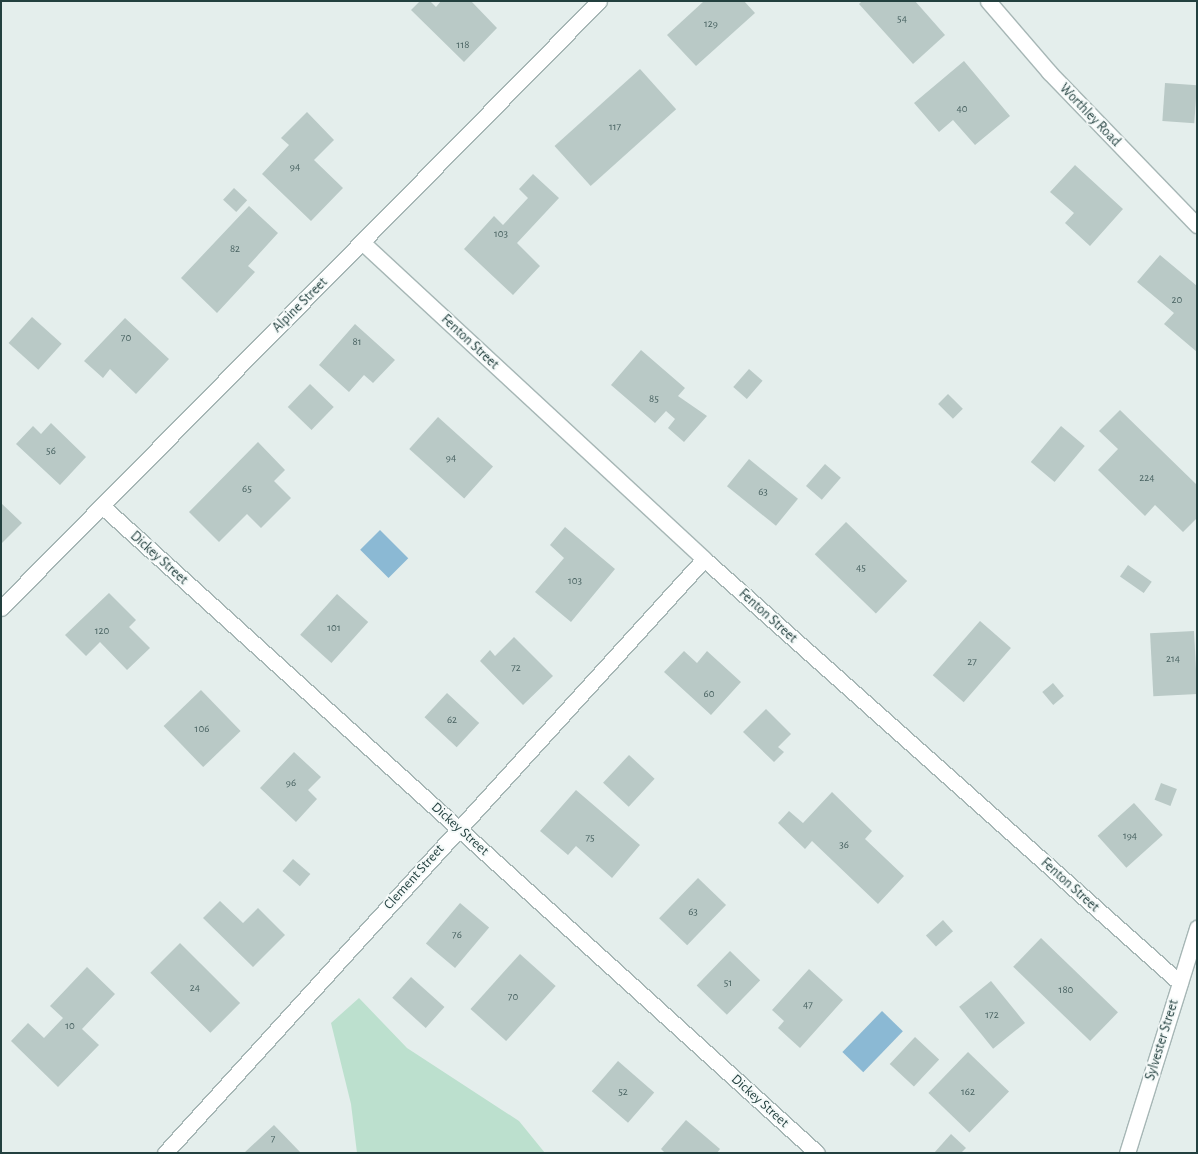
<!DOCTYPE html>
<html>
<head>
<meta charset="utf-8">
<style>
  body { margin:0 }
  #map { position:relative; width:1198px; height:1154px; overflow:hidden; background:#e4eeec; font-family:"Alegreya Sans",sans-serif }
  div>[style] { position:absolute }
  .green>* { inset:0; background:#bce0ce }
  .water>* { inset:0; background:#8bb9d4; transform-origin:0 0 }
  .building>* { inset:0; background:#b9c9c6; transform-origin:0 0 }
  .roads { filter:drop-shadow(1px 0 #a6b6b5) drop-shadow(-1px 0 #a6b6b5) drop-shadow(0 1px #a6b6b5) drop-shadow(0 -1px #a6b6b5) }
  .street>* { height:15px; margin:-7.5px; padding:0 7.5px; transform-origin:7.5px; border-radius:7.5px; background:#fff }
  .secondary>* { height:15px; margin:-7.5px; padding:0 7.5px; transform-origin:7.5px; border-radius:7.5px; background:#fff }
  span { translate:-50% -50%; white-space:nowrap; text-align:center; line-height:1.15; -webkit-text-stroke:4px #f5faf9; paint-order:stroke }
  .number-label { font-size:11px; color:#486261 }
  .number-label span { -webkit-text-stroke-width:0 }
  .street-label { font-size:14px; color:#23403f }
  .frame { position:absolute; inset:0; border:2px solid #23403f; pointer-events:none }
</style>
</head>
<body>
<div id="map">
  <div class="green">
    <div style="clip-path:polygon(359px 998px,407px 1048px,519px 1121px,545px 1153px,357px 1153px,351px 1104px,331px 1023px)"></div>
  </div>
  <div class="water">
    <div style="left:380px;top:530px;width:40px;height:28px;rotate:45deg"></div>
    <div style="left:882px;top:1011px;width:29px;height:57px;rotate:44deg"></div>
  </div>
  <div class="building">
    <div style="clip-path:polygon(420px 1px,430px 1px,436px 7px,441px 1px,471px 1px,497px 28px,464px 62px,411px 10px)"></div>
    <div style="clip-path:polygon(704px 1px,744px 1px,755px 13px,696px 66px,667px 35px)"></div>
    <div style="clip-path:polygon(862px 1px,915px 1px,945px 35px,913px 64px,859px 4px)"></div>
    <div style="clip-path:polygon(964px 61px,1010px 116px,975px 145px,953px 120px,939px 132px,914px 103px)"></div>
    <div style="left:640px;top:69px;width:54px;height:115px;rotate:48deg"></div>
    <div style="left:1165px;top:83px;width:32px;height:38px;rotate:4deg"></div>
    <div style="clip-path:polygon(307px 112px,334px 140px,314px 160px,343px 188px,311px 221px,262px 174px,289px 145px,281px 138px)"></div>
    <div style="clip-path:polygon(1075px 165px,1123px 209px,1090px 246px,1065px 223px,1074px 213px,1050px 192px)"></div>
    <div style="clip-path:polygon(533px 174px,559px 198px,517px 243px,540px 266px,513px 295px,464px 249px,494px 216px,503px 225px,528px 198px,519px 189px)"></div>
    <div style="left:234px;top:188px;width:18px;height:16px;rotate:43deg"></div>
    <div style="clip-path:polygon(249px 206px,278px 233px,248px 266px,255px 272px,217px 313px,181px 278px)"></div>
    <div style="clip-path:polygon(1160px 255px,1197px 286px,1197px 352px,1164px 324px,1174px 313px,1137px 282px)"></div>
    <div style="left:32px;top:317px;width:40px;height:35px;rotate:42deg"></div>
    <div style="clip-path:polygon(125px 318px,169px 359px,136px 394px,110px 369px,103px 378px,84px 361px)"></div>
    <div style="clip-path:polygon(355px 324px,395px 360px,373px 383px,364px 375px,349px 392px,319px 365px)"></div>
    <div style="clip-path:polygon(641px 350px,685px 388px,678px 396px,707px 416px,684px 442px,668px 428px,675px 419px,666px 411px,655px 423px,611px 385px)"></div>
    <div style="left:749px;top:369px;width:18px;height:24px;rotate:41deg"></div>
    <div style="left:310px;top:384px;width:33px;height:32px;rotate:44deg"></div>
    <div style="left:948px;top:394px;width:21px;height:14px;rotate:45deg"></div>
    <div style="clip-path:polygon(1120px 410px,1197px 485px,1197px 518px,1183px 532px,1155px 505px,1145px 516px,1098px 470px,1118px 449px,1099px 431px)"></div>
    <div style="left:438px;top:417px;width:74px;height:43px;rotate:42deg"></div>
    <div style="clip-path:polygon(51px 423px,86px 457px,60px 485px,16px 444px,33px 426px,41px 434px)"></div>
    <div style="left:1061px;top:426px;width:31px;height:47px;rotate:40deg"></div>
    <div style="clip-path:polygon(258px 442px,285px 470px,274px 481px,291px 498px,261px 528px,247px 514px,219px 542px,189px 512px)"></div>
    <div style="left:749px;top:459px;width:63px;height:35px;rotate:39deg"></div>
    <div style="left:825px;top:464px;width:21px;height:29px;rotate:41deg"></div>
    <div style="clip-path:polygon(1px 503px,22px 523px,1px 544px)"></div>
    <div style="left:846px;top:522px;width:85px;height:45px;rotate:44deg"></div>
    <div style="clip-path:polygon(565px 527px,615px 569px,571px 622px,535px 592px,564px 558px,550px 545px)"></div>
    <div style="left:1128px;top:565px;width:29px;height:14px;rotate:35deg"></div>
    <div style="clip-path:polygon(109px 593px,136px 620px,129px 627px,150px 648px,127px 670px,100px 642px,86px 656px,65px 635px)"></div>
    <div style="left:337px;top:594px;width:42px;height:55px;rotate:42deg"></div>
    <div style="left:980px;top:621px;width:41px;height:72px;rotate:41deg"></div>
    <div style="left:1194px;top:631px;width:63px;height:44px;rotate:87deg"></div>
    <div style="clip-path:polygon(514px 637px,553px 676px,523px 705px,480px 661px,490px 650px,495px 656px)"></div>
    <div style="clip-path:polygon(684px 651px,697px 663px,707px 651px,741px 682px,711px 715px,664px 672px)"></div>
    <div style="left:1053px;top:683px;width:17px;height:14px;rotate:50deg"></div>
    <div style="left:201px;top:690px;width:57px;height:52px;rotate:46deg"></div>
    <div style="left:447px;top:693px;width:44px;height:33px;rotate:43deg"></div>
    <div style="clip-path:polygon(766px 709px,791px 734px,778px 747px,784px 752px,774px 762px,743px 732px)"></div>
    <div style="clip-path:polygon(294px 752px,321px 777px,308px 790px,317px 799px,296px 822px,260px 788px)"></div>
    <div style="left:629px;top:755px;width:35px;height:38px;rotate:43deg"></div>
    <div style="left:1161px;top:783px;width:17px;height:18px;rotate:21deg"></div>
    <div style="clip-path:polygon(576px 790px,640px 845px,612px 878px,576px 846px,568px 855px,540px 831px)"></div>
    <div style="clip-path:polygon(832px 792px,872px 831px,865px 839px,904px 876px,878px 904px,812px 841px,805px 849px,778px 823px,789px 811px,803px 823px)"></div>
    <div style="left:1134px;top:803px;width:43px;height:49px;rotate:48deg"></div>
    <div style="left:293px;top:859px;width:23px;height:16px;rotate:41deg"></div>
    <div style="left:698px;top:878px;width:39px;height:56px;rotate:44deg"></div>
    <div style="clip-path:polygon(220px 901px,243px 923px,258px 908px,285px 935px,253px 967px,203px 918px)"></div>
    <div style="left:460px;top:903px;width:38px;height:53px;rotate:40deg"></div>
    <div style="left:943px;top:920px;width:15px;height:23px;rotate:48deg"></div>
    <div style="left:1041px;top:938px;width:107px;height:40px;rotate:44deg"></div>
    <div style="left:180px;top:943px;width:85px;height:42px;rotate:45deg"></div>
    <div style="left:730px;top:951px;width:42px;height:48px;rotate:44deg"></div>
    <div style="left:520px;top:954px;width:48px;height:74px;rotate:42deg"></div>
    <div style="clip-path:polygon(87px 967px,115px 994px,82px 1029px,99px 1045px,58px 1087px,11px 1041px,28px 1023px,44px 1038px,63px 1018px,50px 1006px)"></div>
    <div style="clip-path:polygon(809px 969px,843px 1000px,800px 1048px,778px 1028px,784px 1021px,772px 1010px)"></div>
    <div style="left:411px;top:977px;width:45px;height:28px;rotate:42deg"></div>
    <div style="left:991px;top:981px;width:54px;height:41px;rotate:51deg"></div>
    <div style="left:915px;top:1037px;width:33px;height:37px;rotate:43deg"></div>
    <div style="left:968px;top:1052px;width:57px;height:57px;rotate:44deg"></div>
    <div style="left:618px;top:1061px;width:48px;height:40px;rotate:41deg"></div>
    <div style="clip-path:polygon(686px 1120px,720px 1149px,717px 1153px,665px 1153px,661px 1149px)"></div>
    <div style="clip-path:polygon(274px 1125px,301px 1153px,244px 1153px)"></div>
    <div style="clip-path:polygon(951px 1134px,966px 1148px,961px 1153px,934px 1153px)"></div>
  </div>
  <div class="roads">
    <div class="street">
      <div style="left:988px;top:1px;width:94px;rotate:49.3deg"></div>
      <div style="left:1049px;top:72px;width:213px;rotate:46deg"></div>
      <div style="left:362px;top:242px;width:466px;rotate:42.8deg"></div>
      <div style="left:704px;top:559px;width:637px;rotate:41.69deg"></div>
      <div style="left:102px;top:506px;width:964px;rotate:42.14deg"></div>
      <div style="left:1px;top:608px;width:852px;rotate:-45.43deg"></div>
      <div style="left:165px;top:1153px;width:802px;rotate:-47.78deg"></div>
    </div>
    <div class="secondary">
      <div style="left:1127px;top:1153px;width:236px;rotate:-72.7deg"></div>
    </div>
  </div>
  <div class="number-label">
    <span style="left:902px;top:19px">54</span>
    <span style="left:711px;top:24px">129</span>
    <span style="left:463px;top:45px">118</span>
    <span style="left:962px;top:109px">40</span>
    <span style="left:615px;top:127px">117</span>
    <span style="left:295px;top:167px">94</span>
    <span style="left:501px;top:234px">103</span>
    <span style="left:235px;top:249px">82</span>
    <span style="left:1177px;top:300px">20</span>
    <span style="left:126px;top:338px">70</span>
    <span style="left:357px;top:342px">81</span>
    <span style="left:654px;top:399px">85</span>
    <span style="left:51px;top:451px">56</span>
    <span style="left:451px;top:458px">94</span>
    <span style="left:1147px;top:478px">224</span>
    <span style="left:247px;top:489px">65</span>
    <span style="left:763px;top:492px">63</span>
    <span style="left:861px;top:568px">45</span>
    <span style="left:575px;top:581px">103</span>
    <span style="left:334px;top:628px">101</span>
    <span style="left:102px;top:631px">120</span>
    <span style="left:1173px;top:659px">214</span>
    <span style="left:972px;top:662px">27</span>
    <span style="left:516px;top:668px">72</span>
    <span style="left:709px;top:694px">60</span>
    <span style="left:452px;top:720px">62</span>
    <span style="left:202px;top:729px">106</span>
    <span style="left:291px;top:783px">96</span>
    <span style="left:1130px;top:836px">194</span>
    <span style="left:590px;top:838px">75</span>
    <span style="left:844px;top:845px">36</span>
    <span style="left:693px;top:912px">63</span>
    <span style="left:457px;top:935px">76</span>
    <span style="left:728px;top:983px">51</span>
    <span style="left:195px;top:988px">24</span>
    <span style="left:1066px;top:990px">180</span>
    <span style="left:513px;top:997px">70</span>
    <span style="left:808px;top:1005px">47</span>
    <span style="left:992px;top:1015px">172</span>
    <span style="left:70px;top:1026px">10</span>
    <span style="left:623px;top:1092px">52</span>
    <span style="left:968px;top:1092px">162</span>
    <span style="left:273px;top:1139px">7</span>
  </div>
  <div class="street-label">
    <span style="left:1090px;top:115px;rotate:46deg">Worthley Road</span>
    <span style="left:300px;top:305px;rotate:-45deg">Alpine Street</span>
    <span style="left:470px;top:342px;rotate:43deg">Fenton Street</span>
    <span style="left:159px;top:558px;rotate:42deg">Dickey Street</span>
    <span style="left:768px;top:616px;rotate:42deg">Fenton Street</span>
    <span style="left:460px;top:829px;rotate:42deg">Dickey Street</span>
    <span style="left:414px;top:877px;rotate:-48deg">Clement Street</span>
    <span style="left:1070px;top:885px;rotate:42deg">Fenton Street</span>
    <span style="left:1162px;top:1040px;rotate:-73deg">Sylvester Street</span>
    <span style="left:760px;top:1101px;rotate:42deg">Dickey Street</span>
  </div>
  <div class="frame"></div>
</div>
</body>
</html>
